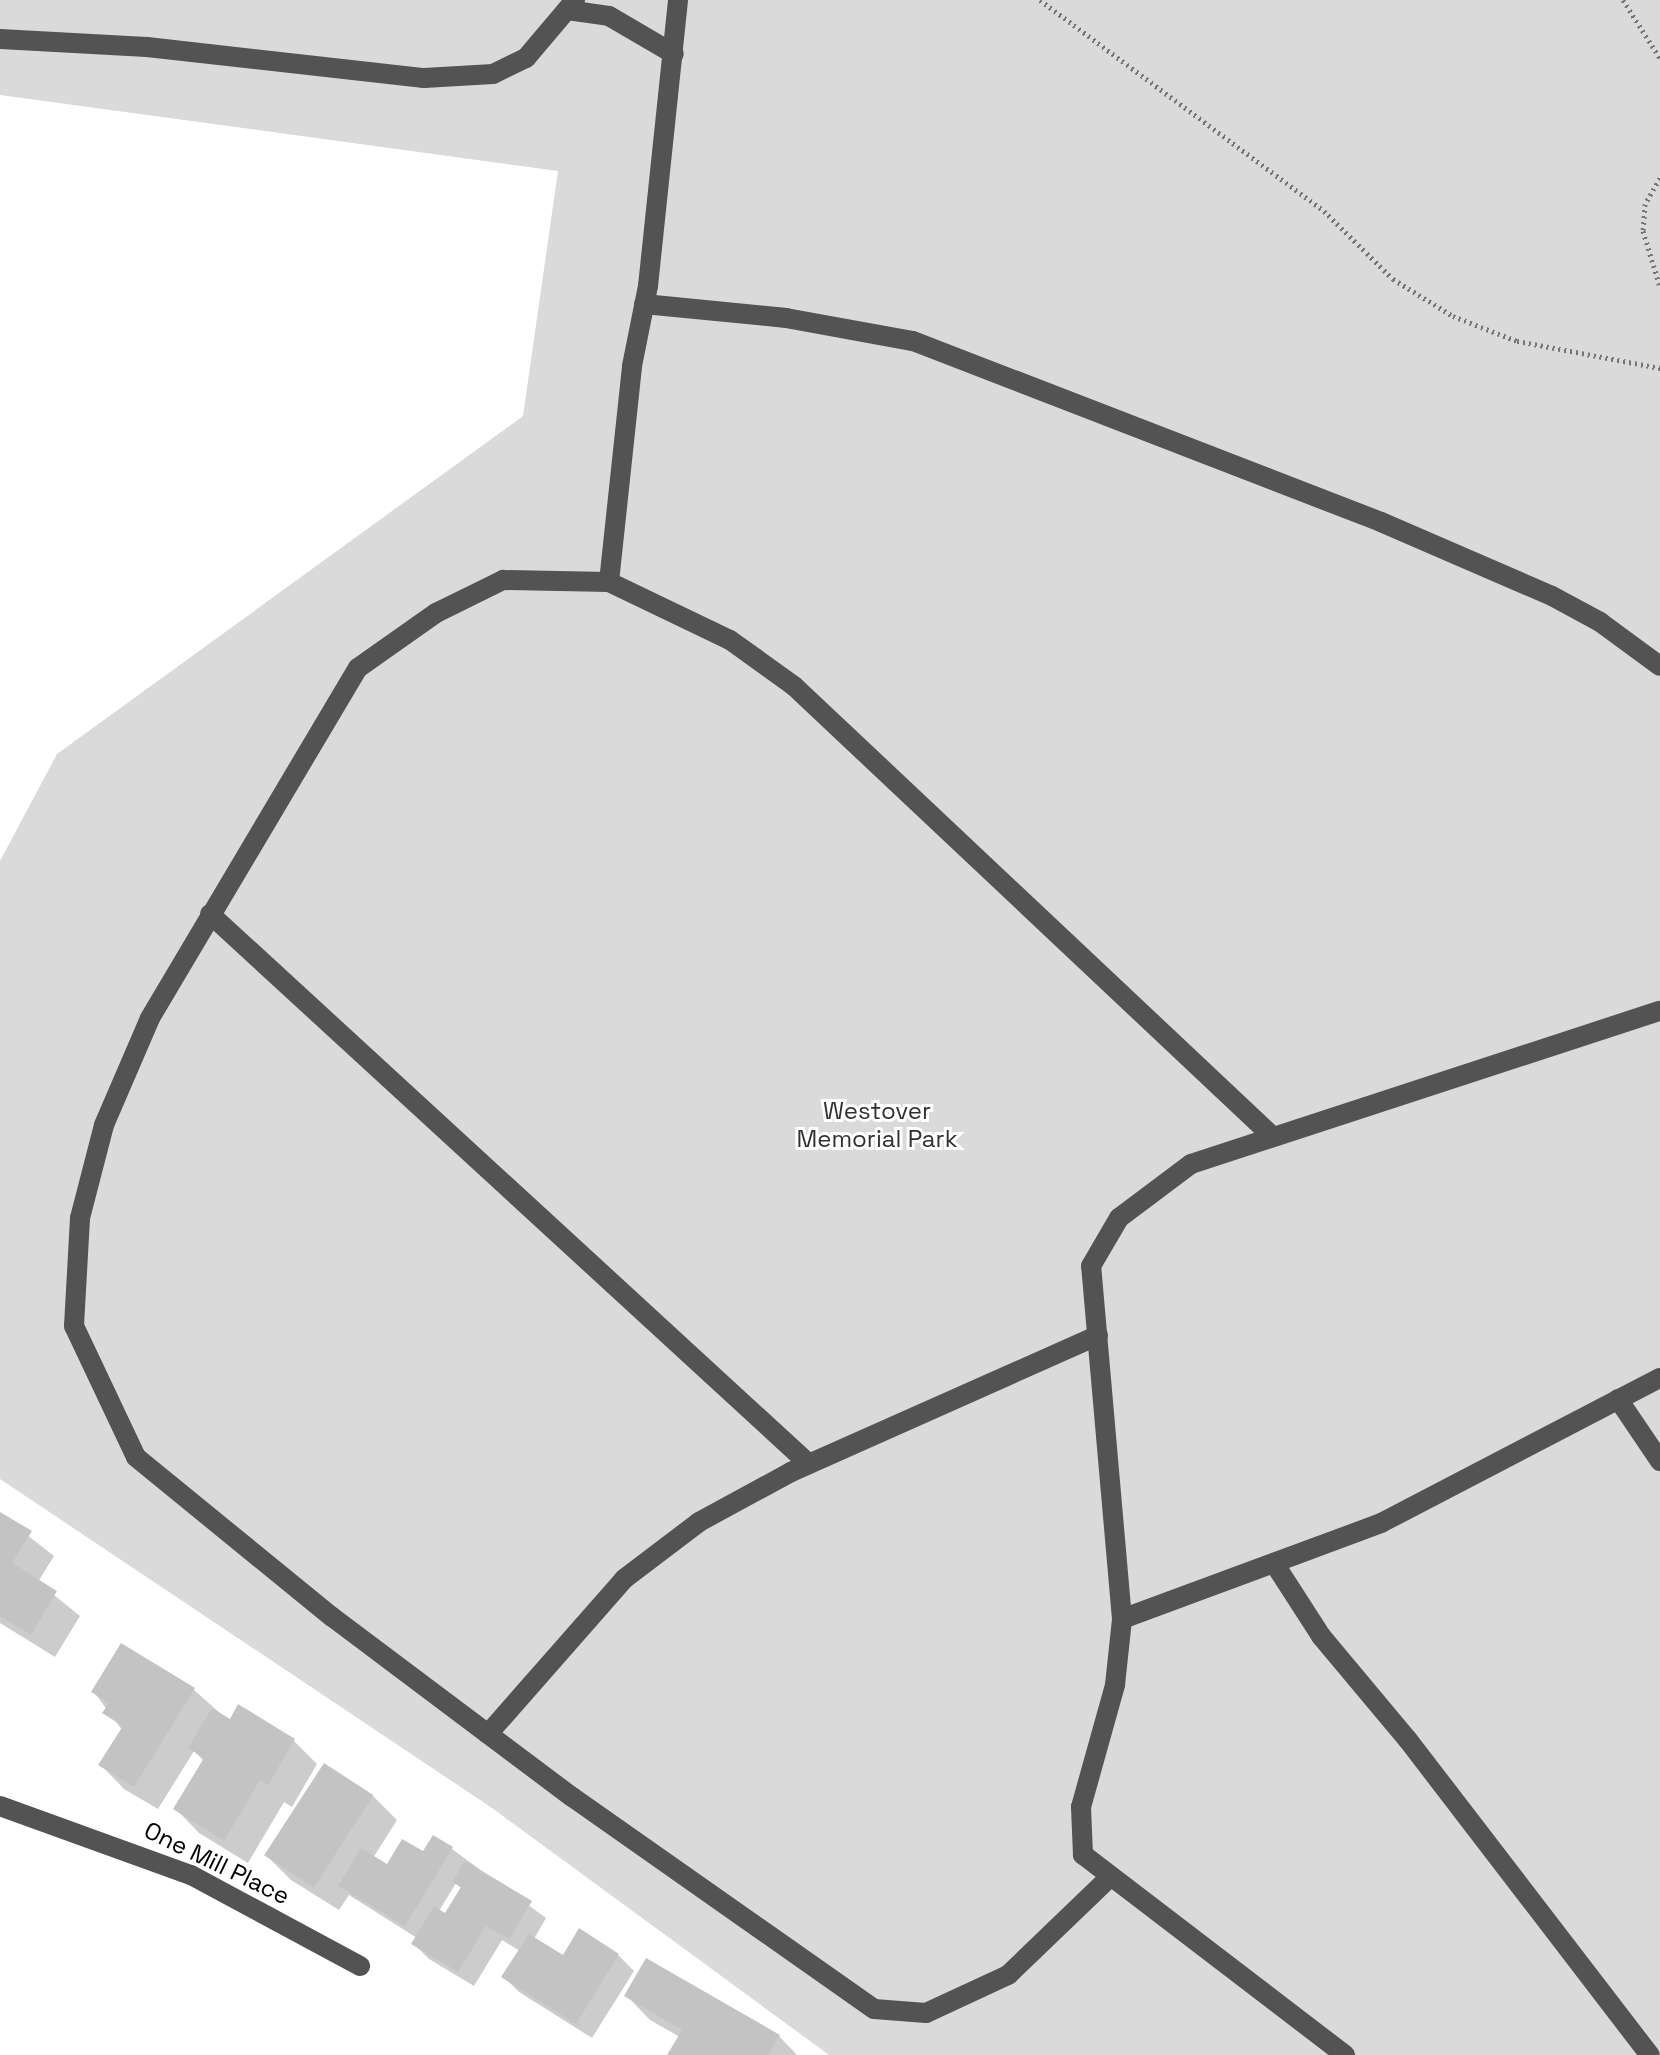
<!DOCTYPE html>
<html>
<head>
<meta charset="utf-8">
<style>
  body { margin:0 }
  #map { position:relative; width:1660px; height:2055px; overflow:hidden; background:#fff; font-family:"Space Grotesk",sans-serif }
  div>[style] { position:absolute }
  .green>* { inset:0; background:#dadada }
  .shadow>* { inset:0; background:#0003 }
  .building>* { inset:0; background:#c3c3c3; transform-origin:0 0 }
  .path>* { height:5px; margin-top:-2.5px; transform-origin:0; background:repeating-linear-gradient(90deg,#757575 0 2px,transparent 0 6px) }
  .minor>* { height:20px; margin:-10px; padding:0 10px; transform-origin:10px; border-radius:10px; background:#535353 }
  span { translate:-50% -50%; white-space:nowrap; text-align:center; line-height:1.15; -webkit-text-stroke:6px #fff; paint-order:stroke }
  .park-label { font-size:24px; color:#313131 }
  .street-label { font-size:24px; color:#000 }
</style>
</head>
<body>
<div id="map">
  <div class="green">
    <div style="clip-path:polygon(0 0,1660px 0,1660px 2055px,829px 2055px,492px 1808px,0 1479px,0 861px,57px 754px,523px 416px,558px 171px,0 95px)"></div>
  </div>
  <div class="shadow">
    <div style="clip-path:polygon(0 1514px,54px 1556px,38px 1582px,80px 1616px,55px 1657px,0 1623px)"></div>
    <div style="clip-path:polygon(193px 1689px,230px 1722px,239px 1707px,294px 1741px,317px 1764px,292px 1807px,284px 1802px,248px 1863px,199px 1833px,176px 1809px,204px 1761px,194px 1751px,158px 1809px,124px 1789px,101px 1765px,122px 1730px,94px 1692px)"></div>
    <div style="clip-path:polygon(evenodd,373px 1796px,397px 1820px,373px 1858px,388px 1867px,452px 1849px,546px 1918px,534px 1939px,564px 1957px,618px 1955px,634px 1971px,592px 2038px,519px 1992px,504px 1977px,520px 1951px,502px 1940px,474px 1986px,429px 1959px,413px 1943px,417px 1938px,349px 1895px,339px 1910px,291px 1880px,267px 1856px,373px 1796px,456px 1883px,462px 1889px,446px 1916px,439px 1911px,456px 1883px)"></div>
    <div style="clip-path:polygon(627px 1996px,779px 2036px,797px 2055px,669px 2055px,680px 2037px,650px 2020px)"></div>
  </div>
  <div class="building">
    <div style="clip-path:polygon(0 1512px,32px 1531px,12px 1563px,57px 1591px,31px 1635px,0 1616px)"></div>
    <div style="clip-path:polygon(121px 1643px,195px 1688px,134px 1787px,98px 1765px,123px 1726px,102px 1713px,109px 1703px,91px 1692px)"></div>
    <div style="clip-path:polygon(238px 1704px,295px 1739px,268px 1785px,260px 1780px,224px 1841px,173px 1809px,204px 1758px,188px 1748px,212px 1708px,230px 1719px)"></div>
    <div style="left:324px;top:1763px;width:59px;height:110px;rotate:33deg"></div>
    <div style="clip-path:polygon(433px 1835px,453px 1847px,405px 1926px,338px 1886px,361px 1848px,387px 1864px,402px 1839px,423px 1851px)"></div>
    <div style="clip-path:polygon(465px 1861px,532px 1901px,509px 1939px,486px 1926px,458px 1972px,411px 1944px,434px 1906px,445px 1913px,461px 1887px,452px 1882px)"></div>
    <div style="clip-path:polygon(579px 1928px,619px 1954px,576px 2024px,501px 1977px,529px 1934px,563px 1955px)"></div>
    <div style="clip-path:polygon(646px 1958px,780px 2035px,768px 2055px,667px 2055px,682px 2030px,624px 1996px)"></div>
  </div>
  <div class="path">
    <div style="left:1040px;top:0;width:354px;rotate:36.6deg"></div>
    <div style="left:1324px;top:211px;width:97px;rotate:44.6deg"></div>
    <div style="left:1393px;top:279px;width:70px;rotate:31.7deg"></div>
    <div style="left:1453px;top:316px;width:69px;rotate:21.3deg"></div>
    <div style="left:1517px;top:341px;width:146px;rotate:10.7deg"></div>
    <div style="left:1623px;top:0;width:69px;rotate:57.5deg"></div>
    <div style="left:1660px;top:178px;width:30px;rotate:120deg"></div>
    <div style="left:1645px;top:204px;width:27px;rotate:94deg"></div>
    <div style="left:1643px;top:231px;width:59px;rotate:73.1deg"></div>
  </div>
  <div class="minor">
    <div style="left:567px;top:10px;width:42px;rotate:8.1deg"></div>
    <div style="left:609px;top:16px;width:75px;rotate:30.3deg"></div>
    <div style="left:0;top:39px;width:147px;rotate:3.1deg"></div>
    <div style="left:147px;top:47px;width:279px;rotate:6.4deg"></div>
    <div style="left:424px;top:78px;width:69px;rotate:-3.3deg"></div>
    <div style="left:493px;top:74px;width:37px;rotate:-26deg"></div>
    <div style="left:526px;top:58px;width:76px;rotate:-49.8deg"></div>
    <div style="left:644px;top:304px;width:143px;rotate:5.6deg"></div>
    <div style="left:786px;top:318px;width:129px;rotate:10.3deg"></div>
    <div style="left:913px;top:341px;width:502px;rotate:21.14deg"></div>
    <div style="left:1381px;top:522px;width:186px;rotate:23.4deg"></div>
    <div style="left:1552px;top:596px;width:55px;rotate:28.4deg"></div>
    <div style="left:1600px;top:622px;width:74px;rotate:36.3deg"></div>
    <div style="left:609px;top:582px;width:217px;rotate:-83.9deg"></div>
    <div style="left:632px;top:366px;width:82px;rotate:-78.7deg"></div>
    <div style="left:648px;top:286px;width:288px;rotate:-84deg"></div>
    <div style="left:210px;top:914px;width:813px;rotate:42.56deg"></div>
    <div style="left:1618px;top:1399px;width:75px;rotate:55.9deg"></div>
    <div style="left:1274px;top:1563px;width:87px;rotate:57.2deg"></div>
    <div style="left:1321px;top:1636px;width:136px;rotate:50.1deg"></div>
    <div style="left:1408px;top:1740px;width:397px;rotate:52.5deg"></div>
    <div style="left:1122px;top:1619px;width:276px;rotate:-20.3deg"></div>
    <div style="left:1381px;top:1523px;width:314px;rotate:-27.5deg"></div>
    <div style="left:488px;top:1734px;width:206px;rotate:-48.7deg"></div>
    <div style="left:624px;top:1579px;width:94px;rotate:-37.2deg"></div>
    <div style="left:699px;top:1522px;width:105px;rotate:-28.5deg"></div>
    <div style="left:791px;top:1472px;width:336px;rotate:-24deg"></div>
    <div style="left:0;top:1806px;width:203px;rotate:19.9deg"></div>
    <div style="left:191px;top:1875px;width:192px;rotate:28.3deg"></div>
    <div style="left:1110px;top:1877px;width:141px;rotate:136.1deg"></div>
    <div style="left:1008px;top:1975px;width:90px;rotate:155.1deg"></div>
    <div style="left:926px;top:2013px;width:52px;rotate:-175.6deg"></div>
    <div style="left:874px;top:2009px;width:369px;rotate:-144.9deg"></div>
    <div style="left:572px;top:1797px;width:300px;rotate:-143.1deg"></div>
    <div style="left:332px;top:1617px;width:253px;rotate:-140.8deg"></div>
    <div style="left:136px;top:1457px;width:145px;rotate:-115.3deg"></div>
    <div style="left:74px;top:1326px;width:108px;rotate:-86.8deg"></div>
    <div style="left:80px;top:1218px;width:96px;rotate:-75.5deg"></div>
    <div style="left:104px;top:1125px;width:116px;rotate:-66.7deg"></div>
    <div style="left:150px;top:1018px;width:407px;rotate:-59.3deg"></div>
    <div style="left:358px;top:668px;width:95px;rotate:-35.2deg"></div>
    <div style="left:436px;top:613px;width:75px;rotate:-26.2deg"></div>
    <div style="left:503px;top:580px;width:106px;rotate:1.1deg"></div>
    <div style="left:609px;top:582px;width:134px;rotate:25.6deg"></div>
    <div style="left:730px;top:640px;width:79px;rotate:35.7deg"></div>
    <div style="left:794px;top:686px;width:655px;rotate:43.27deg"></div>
    <div style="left:1345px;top:2055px;width:330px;rotate:-142.6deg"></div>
    <div style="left:1083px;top:1855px;width:48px;rotate:-92.4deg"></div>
    <div style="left:1081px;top:1807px;width:127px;rotate:-74.4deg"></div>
    <div style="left:1115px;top:1685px;width:66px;rotate:-83.9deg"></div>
    <div style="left:1122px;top:1619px;width:354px;rotate:-95deg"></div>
    <div style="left:1091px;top:1266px;width:56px;rotate:-59.7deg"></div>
    <div style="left:1119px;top:1218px;width:90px;rotate:-36.9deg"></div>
    <div style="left:1191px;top:1164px;width:493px;rotate:-18.1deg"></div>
  </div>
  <div class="park-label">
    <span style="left:877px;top:1125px">Westover<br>Memorial Park</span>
  </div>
  <div class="street-label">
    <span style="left:217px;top:1863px;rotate:26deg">One Mill Place</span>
  </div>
</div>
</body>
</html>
